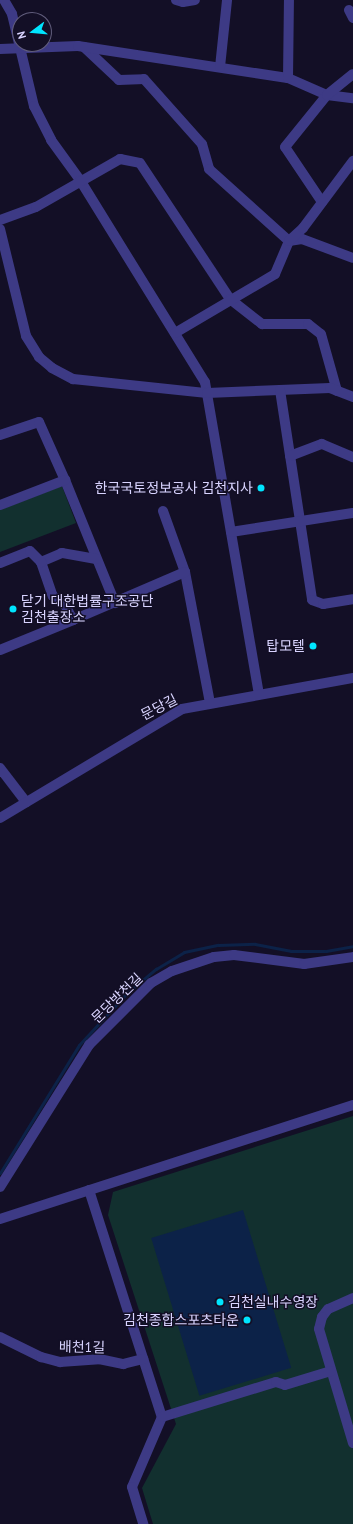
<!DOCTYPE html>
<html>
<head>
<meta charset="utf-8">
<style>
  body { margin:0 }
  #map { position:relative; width:353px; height:1524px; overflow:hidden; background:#130f26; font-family:"PT Sans","Noto Sans KR",sans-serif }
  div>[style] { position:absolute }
  .green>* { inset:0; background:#12302f }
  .water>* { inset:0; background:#0c2248; transform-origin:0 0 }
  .stream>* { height:3px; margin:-1.5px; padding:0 1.5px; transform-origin:1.5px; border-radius:1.5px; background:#0c2248 }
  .minor>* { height:10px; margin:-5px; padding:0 5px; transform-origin:5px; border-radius:5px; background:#3d3a85 }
  .dots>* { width:11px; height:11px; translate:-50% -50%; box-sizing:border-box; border:2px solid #130f26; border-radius:50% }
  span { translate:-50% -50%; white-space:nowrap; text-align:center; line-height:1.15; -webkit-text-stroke:3px #130f26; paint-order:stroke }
  .poi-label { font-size:14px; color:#d9d4ff }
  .right { translate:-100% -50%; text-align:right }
  .left { translate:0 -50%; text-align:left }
  .street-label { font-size:14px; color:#d9d4ff }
  .north { position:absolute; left:12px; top:12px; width:40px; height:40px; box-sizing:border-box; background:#130f26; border:1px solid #625e7d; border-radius:50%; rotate:254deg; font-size:11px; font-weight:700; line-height:16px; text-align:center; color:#d9d4ff }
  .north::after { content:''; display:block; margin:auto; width:14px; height:18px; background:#00e5ff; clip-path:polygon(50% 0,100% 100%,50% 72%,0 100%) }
</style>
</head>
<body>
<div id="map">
  <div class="green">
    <div style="clip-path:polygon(62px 486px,76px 523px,0 552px,0 510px)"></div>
    <div style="clip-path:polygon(353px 1116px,353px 1524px,153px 1524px,142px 1488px,176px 1424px,108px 1215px,113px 1192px)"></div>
  </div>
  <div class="water">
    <div style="left:243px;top:1210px;width:165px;height:96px;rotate:73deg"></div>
  </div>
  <div class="stream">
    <div style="left:0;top:1173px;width:150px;rotate:-58.3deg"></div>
    <div style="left:79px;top:1045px;width:71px;rotate:-47.3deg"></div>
    <div style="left:127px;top:993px;width:38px;rotate:-40deg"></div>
    <div style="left:156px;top:969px;width:33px;rotate:-31deg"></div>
    <div style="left:184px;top:952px;width:35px;rotate:-12deg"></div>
    <div style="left:218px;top:945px;width:37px;rotate:-2deg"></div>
    <div style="left:255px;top:944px;width:37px;rotate:11deg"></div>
    <div style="left:291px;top:951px;width:35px"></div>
    <div style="left:326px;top:951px;width:27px;rotate:-10deg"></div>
  </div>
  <div class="minor">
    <div style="left:4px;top:0;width:16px;rotate:60deg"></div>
    <div style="left:12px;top:14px;width:95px;rotate:76.6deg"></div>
    <div style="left:34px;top:106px;width:38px;rotate:63deg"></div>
    <div style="left:51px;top:140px;width:49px;rotate:54.1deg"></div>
    <div style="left:80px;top:180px;width:238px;rotate:58.3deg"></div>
    <div style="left:205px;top:382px;width:317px;rotate:80.2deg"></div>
    <div style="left:176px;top:0;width:7px;rotate:16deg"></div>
    <div style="left:183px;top:2px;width:12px;rotate:-9deg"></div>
    <div style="left:349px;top:10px;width:9px;rotate:63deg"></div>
    <div style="left:84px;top:47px;width:48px;rotate:43.3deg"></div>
    <div style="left:119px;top:80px;width:25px;rotate:-2deg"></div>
    <div style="left:144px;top:79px;width:87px;rotate:48.3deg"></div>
    <div style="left:202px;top:144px;width:26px;rotate:74deg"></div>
    <div style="left:209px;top:169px;width:108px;rotate:42deg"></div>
    <div style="left:289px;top:241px;width:13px;rotate:-9deg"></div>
    <div style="left:302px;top:239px;width:54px;rotate:20.4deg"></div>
    <div style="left:0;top:49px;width:78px;rotate:-2.2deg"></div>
    <div style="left:78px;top:46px;width:212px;rotate:8.7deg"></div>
    <div style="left:288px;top:78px;width:43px;rotate:23.6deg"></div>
    <div style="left:327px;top:95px;width:26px;rotate:7deg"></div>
    <div style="left:220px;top:67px;width:67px;rotate:-84deg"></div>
    <div style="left:288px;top:78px;width:78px;rotate:-89.3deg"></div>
    <div style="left:322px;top:202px;width:66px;rotate:-123.9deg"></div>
    <div style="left:285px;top:147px;width:67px;rotate:-51.1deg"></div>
    <div style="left:327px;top:95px;width:33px;rotate:-39deg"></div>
    <div style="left:0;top:220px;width:38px;rotate:-20deg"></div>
    <div style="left:36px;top:207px;width:97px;rotate:-29.7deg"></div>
    <div style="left:120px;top:159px;width:20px;rotate:11deg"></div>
    <div style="left:140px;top:163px;width:163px;rotate:56.5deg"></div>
    <div style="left:230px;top:299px;width:41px;rotate:38deg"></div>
    <div style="left:262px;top:324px;width:46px"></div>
    <div style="left:308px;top:324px;width:16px;rotate:38deg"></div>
    <div style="left:321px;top:334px;width:59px;rotate:74.3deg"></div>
    <div style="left:0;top:229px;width:110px;rotate:76.3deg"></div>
    <div style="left:26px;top:336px;width:25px;rotate:58deg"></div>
    <div style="left:39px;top:357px;width:17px;rotate:40deg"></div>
    <div style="left:52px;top:368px;width:24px;rotate:28deg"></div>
    <div style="left:73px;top:379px;width:135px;rotate:6deg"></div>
    <div style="left:207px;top:393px;width:123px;rotate:-2.3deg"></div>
    <div style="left:330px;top:388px;width:25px;rotate:21deg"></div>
    <div style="left:175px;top:333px;width:116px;rotate:-30.5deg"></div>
    <div style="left:275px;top:274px;width:36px;rotate:-67deg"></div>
    <div style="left:289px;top:241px;width:19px;rotate:-43deg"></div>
    <div style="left:303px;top:228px;width:84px;rotate:-53.3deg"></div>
    <div style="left:280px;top:390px;width:212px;rotate:81.3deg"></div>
    <div style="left:312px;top:600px;width:12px;rotate:20deg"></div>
    <div style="left:323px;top:604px;width:30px;rotate:-9deg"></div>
    <div style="left:0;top:435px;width:41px;rotate:-18.4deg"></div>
    <div style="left:39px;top:422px;width:64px;rotate:65.9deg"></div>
    <div style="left:65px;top:480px;width:133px;rotate:67.9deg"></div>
    <div style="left:290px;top:456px;width:34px;rotate:-21deg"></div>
    <div style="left:322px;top:444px;width:34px;rotate:23deg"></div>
    <div style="left:0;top:505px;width:70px;rotate:-21deg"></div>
    <div style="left:163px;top:511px;width:65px;rotate:70.2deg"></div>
    <div style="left:185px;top:572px;width:133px;rotate:79.2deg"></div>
    <div style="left:231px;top:532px;width:123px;rotate:-8.9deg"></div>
    <div style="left:96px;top:559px;width:35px;rotate:-170deg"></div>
    <div style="left:62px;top:553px;width:23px;rotate:157deg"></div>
    <div style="left:41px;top:562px;width:36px;rotate:71deg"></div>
    <div style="left:53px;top:596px;width:15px;rotate:37deg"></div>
    <div style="left:65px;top:605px;width:17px;rotate:62deg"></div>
    <div style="left:73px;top:620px;width:122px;rotate:-23.2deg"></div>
    <div style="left:0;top:563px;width:32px;rotate:-22deg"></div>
    <div style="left:30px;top:551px;width:16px;rotate:45deg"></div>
    <div style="left:0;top:650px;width:79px;rotate:-22.3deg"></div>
    <div style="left:0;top:768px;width:43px;rotate:52.6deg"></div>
    <div style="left:0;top:818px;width:212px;rotate:-30.9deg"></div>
    <div style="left:182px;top:709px;width:174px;rotate:-10.3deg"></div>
    <div style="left:0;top:1187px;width:168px;rotate:-57.9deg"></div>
    <div style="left:89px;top:1045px;width:88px;rotate:-45deg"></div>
    <div style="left:151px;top:983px;width:24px;rotate:-30deg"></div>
    <div style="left:172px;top:971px;width:44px;rotate:-18.4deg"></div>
    <div style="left:214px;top:957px;width:20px;rotate:-6deg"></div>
    <div style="left:234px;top:955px;width:71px;rotate:7.3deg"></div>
    <div style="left:304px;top:964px;width:49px;rotate:-8.1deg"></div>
    <div style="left:89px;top:1190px;width:238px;rotate:72.2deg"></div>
    <div style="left:162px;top:1417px;width:76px;rotate:113.2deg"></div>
    <div style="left:132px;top:1487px;width:39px;rotate:73deg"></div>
    <div style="left:0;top:1219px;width:371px;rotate:-17.9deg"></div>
    <div style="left:353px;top:1298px;width:27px;rotate:156deg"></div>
    <div style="left:328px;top:1309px;width:10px;rotate:127deg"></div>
    <div style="left:322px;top:1317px;width:12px;rotate:104deg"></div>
    <div style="left:319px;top:1329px;width:119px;rotate:73.4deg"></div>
    <div style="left:0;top:1337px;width:46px;rotate:26deg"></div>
    <div style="left:41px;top:1357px;width:20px;rotate:15deg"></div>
    <div style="left:60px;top:1362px;width:39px;rotate:-4deg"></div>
    <div style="left:99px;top:1359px;width:25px;rotate:12deg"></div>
    <div style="left:123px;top:1364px;width:21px;rotate:-14deg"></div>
    <div style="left:162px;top:1417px;width:119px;rotate:-17.1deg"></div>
    <div style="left:276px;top:1382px;width:9px;rotate:18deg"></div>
    <div style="left:285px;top:1385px;width:48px;rotate:-16.9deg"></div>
  </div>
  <div class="dots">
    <div style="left:261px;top:488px;background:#00e5ff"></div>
    <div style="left:13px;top:609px;background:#00e5ff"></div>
    <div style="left:313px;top:646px;background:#00e5ff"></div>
    <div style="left:220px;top:1302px;background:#00e5ff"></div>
    <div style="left:247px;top:1320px;background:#00e5ff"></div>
  </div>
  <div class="poi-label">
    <span class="right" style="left:253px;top:488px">한국국토정보공사 김천지사</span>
    <span class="left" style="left:21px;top:609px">닫기 대한법률구조공단<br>김천출장소</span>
    <span class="right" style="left:305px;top:646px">탑모텔</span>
    <span class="left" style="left:228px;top:1302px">김천실내수영장</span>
    <span class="right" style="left:239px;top:1320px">김천종합스포츠타운</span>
  </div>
  <div class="street-label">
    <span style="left:159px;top:707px;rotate:-27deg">문당길</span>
    <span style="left:117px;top:998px;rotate:-44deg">문당방천길</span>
    <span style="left:82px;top:1347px;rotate:1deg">배천1길</span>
  </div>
  <div class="north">N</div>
</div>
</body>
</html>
